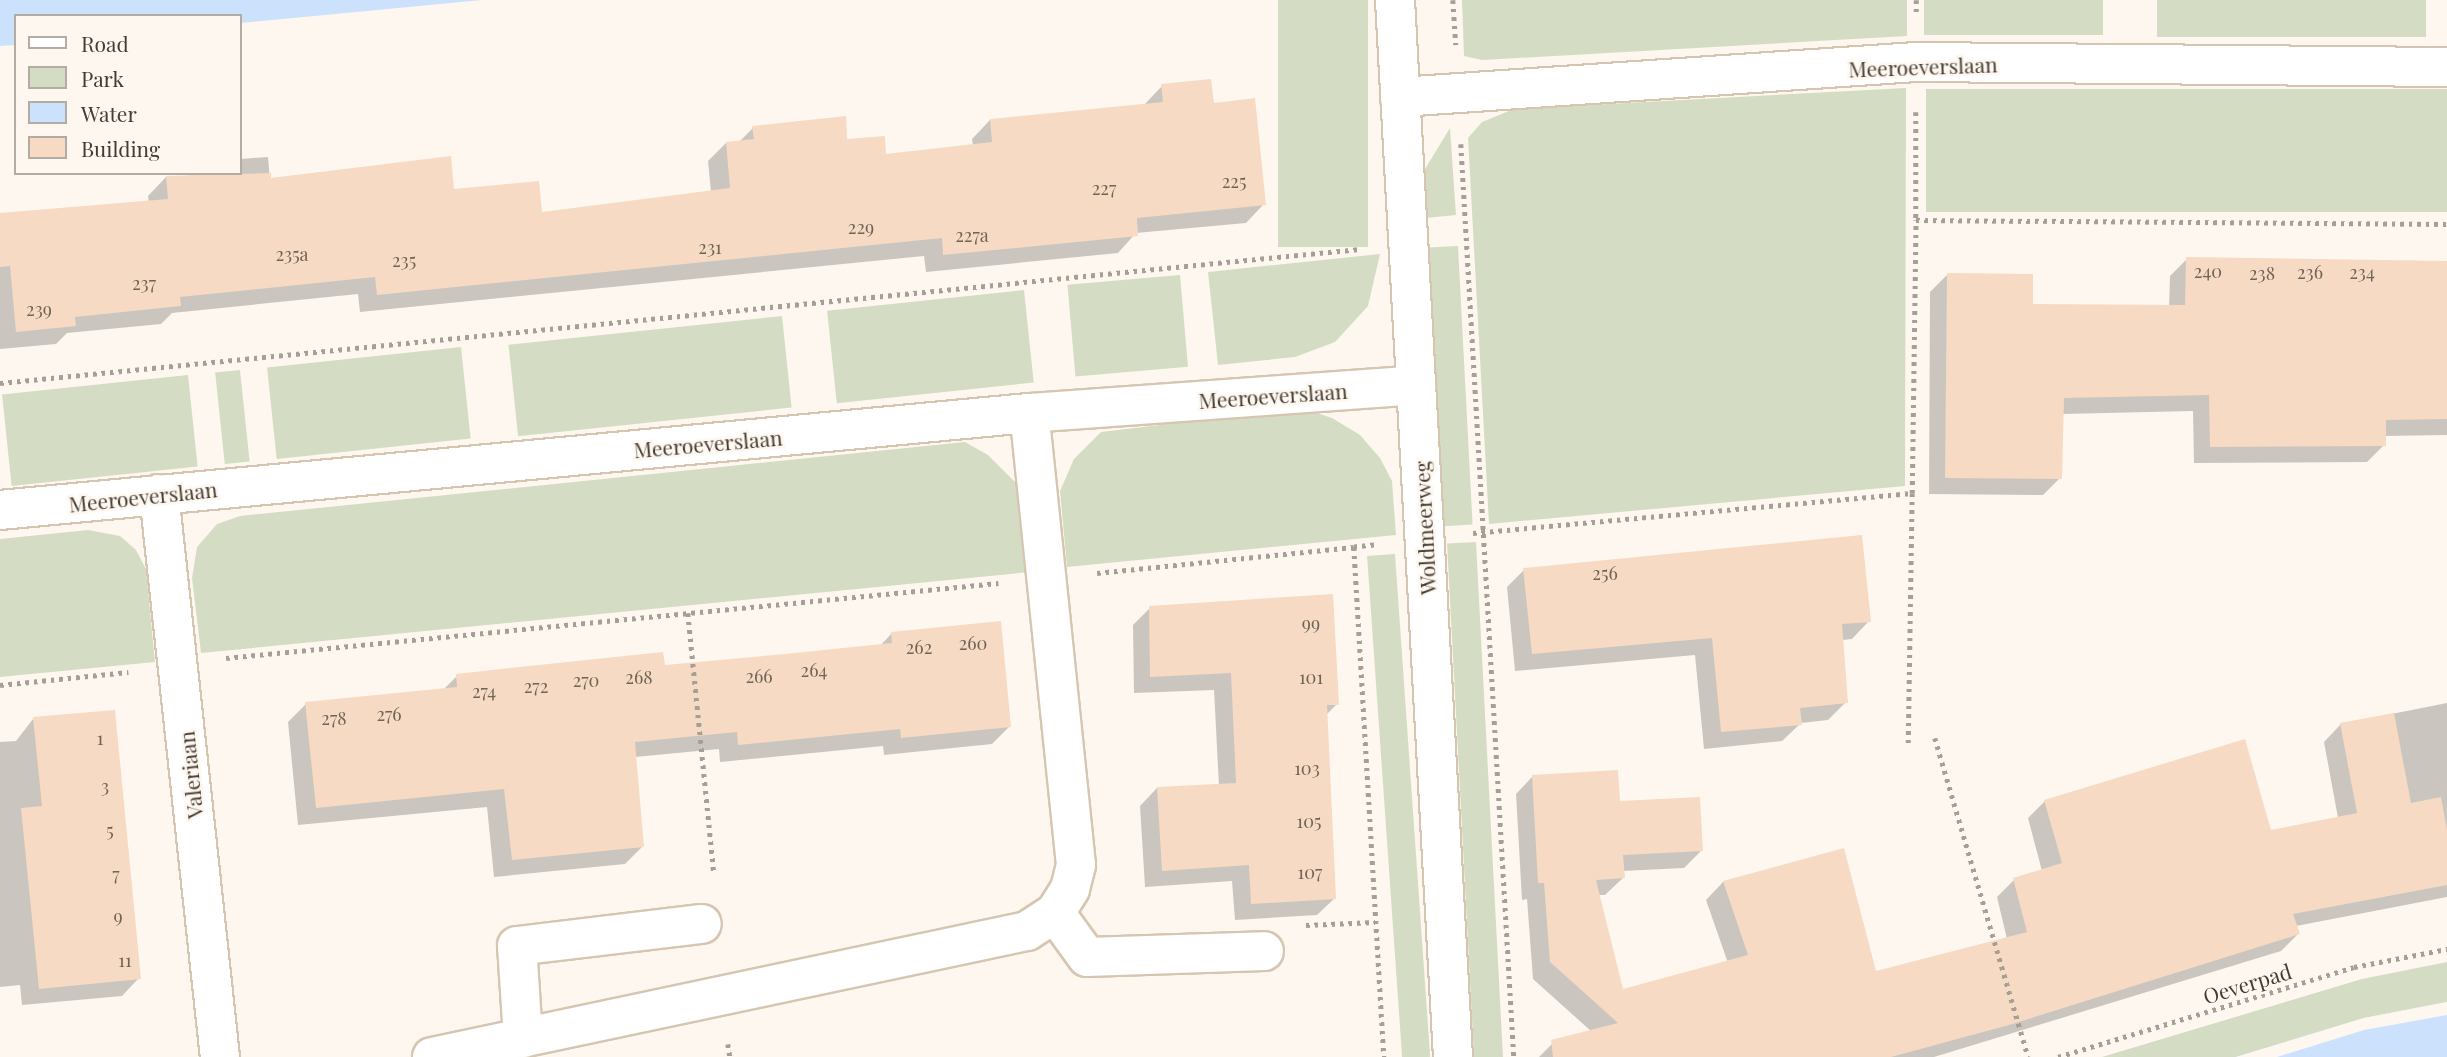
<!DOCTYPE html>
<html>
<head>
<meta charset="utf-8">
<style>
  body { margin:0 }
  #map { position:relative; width:2447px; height:1057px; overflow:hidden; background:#fef7ef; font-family:"Playfair Display",serif }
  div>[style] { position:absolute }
  .green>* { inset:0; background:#d4ddc3; transform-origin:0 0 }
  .water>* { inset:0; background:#cce1fc }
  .pier>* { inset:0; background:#fef7ef }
  .shadow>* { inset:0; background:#0003 }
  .building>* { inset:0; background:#f6dac3 }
  .path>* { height:4.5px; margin-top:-2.25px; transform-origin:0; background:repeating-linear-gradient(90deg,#a59f96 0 3.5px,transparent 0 8.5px) }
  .roads { filter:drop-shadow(2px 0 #d6c6b1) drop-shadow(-2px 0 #d6c6b1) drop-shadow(0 2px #d6c6b1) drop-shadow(0 -2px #d6c6b1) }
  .minor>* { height:38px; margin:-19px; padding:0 19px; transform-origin:19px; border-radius:19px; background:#fff }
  span { translate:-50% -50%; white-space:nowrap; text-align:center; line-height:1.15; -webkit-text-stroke:5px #fef7ef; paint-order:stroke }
  .number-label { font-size:18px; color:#6f6457 }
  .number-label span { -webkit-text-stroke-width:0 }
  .street-label { font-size:21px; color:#423c33 }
  .legend { position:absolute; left:14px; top:14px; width:228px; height:161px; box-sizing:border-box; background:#fef7ef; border:2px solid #b3aca4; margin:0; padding:9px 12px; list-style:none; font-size:21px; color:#423c33 }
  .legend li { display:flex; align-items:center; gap:14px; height:35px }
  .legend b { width:35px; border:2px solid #b3aca4 }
</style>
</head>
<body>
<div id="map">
  <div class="green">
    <div style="left:1278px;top:0;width:90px;height:247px"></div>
    <div style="clip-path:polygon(1462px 0,1907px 0,1907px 36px,1482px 60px,1464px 56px)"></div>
    <div style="left:1924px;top:0;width:179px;height:35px"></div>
    <div style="left:2157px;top:0;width:269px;height:37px"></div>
    <div style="clip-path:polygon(1906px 88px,1905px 486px,1489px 524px,1468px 138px,1482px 122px,1514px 109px)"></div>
    <div style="left:1926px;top:89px;width:521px;height:123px"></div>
    <div style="clip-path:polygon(1450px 128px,1456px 215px,1426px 218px,1425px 169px)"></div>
    <div style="left:1458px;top:246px;width:279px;height:30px;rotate:87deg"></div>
    <div style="clip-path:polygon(1380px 254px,1368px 306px,1335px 342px,1295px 357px,1218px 365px,1208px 272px)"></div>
    <div style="left:1180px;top:275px;width:92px;height:113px;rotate:85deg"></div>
    <div style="left:1024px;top:290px;width:93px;height:198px;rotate:84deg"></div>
    <div style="left:782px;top:316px;width:92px;height:275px;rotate:84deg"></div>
    <div style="left:461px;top:347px;width:92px;height:195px;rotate:84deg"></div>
    <div style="left:240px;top:370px;width:92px;height:25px;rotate:84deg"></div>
    <div style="left:188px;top:375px;width:92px;height:187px;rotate:84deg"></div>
    <div style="clip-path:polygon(1302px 408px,1332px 418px,1360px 435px,1380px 458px,1392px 481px,1396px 535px,1067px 567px,1060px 491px,1074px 459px,1101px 432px)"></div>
    <div style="clip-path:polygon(965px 442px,988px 455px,1017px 484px,1030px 572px,201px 653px,192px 578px,197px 547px,217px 524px,240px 516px)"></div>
    <div style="clip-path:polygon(88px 530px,120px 536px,136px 550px,146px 569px,155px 662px,0 677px,0 539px)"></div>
    <div style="left:1476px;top:542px;width:516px;height:29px;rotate:87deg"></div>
    <div style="left:1395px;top:554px;width:504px;height:28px;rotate:86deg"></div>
    <div style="clip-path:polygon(2447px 962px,2447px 1002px,2364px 1018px,2236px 1057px,2102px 1057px,2362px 979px)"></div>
  </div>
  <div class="water">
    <div style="clip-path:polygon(0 0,482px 0,240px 23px,240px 16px,16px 16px,16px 45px,0 46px)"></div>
    <div style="clip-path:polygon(2447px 1002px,2447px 1057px,2236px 1057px,2364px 1018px)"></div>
  </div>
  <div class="pier">
    <div style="clip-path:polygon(2447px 1002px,2447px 1015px,2364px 1030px,2277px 1057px,2236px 1057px,2364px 1018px)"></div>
  </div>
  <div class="shadow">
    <div style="clip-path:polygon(1162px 86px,1213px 104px,1264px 204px,1246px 223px,1136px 233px,1118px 253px,926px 272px,924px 256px,360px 312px,358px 294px,172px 313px,161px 324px,67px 333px,56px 344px,0 349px,0 215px,149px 203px,148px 196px,166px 177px,240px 173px,240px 159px,268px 157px,270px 180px,452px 191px,540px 214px,711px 192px,708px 161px,726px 143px,739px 142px,753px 128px,846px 141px,885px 156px,973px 146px,972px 139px,990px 120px,1144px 105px)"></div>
    <div style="clip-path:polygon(2187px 259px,2447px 262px,2447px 435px,2384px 436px,2384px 445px,2367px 462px,2194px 463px,2193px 411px,2062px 414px,2060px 478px,2043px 495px,1929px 494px,1930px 292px,1947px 275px,2032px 305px,2169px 307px,2170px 276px)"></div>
    <div style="clip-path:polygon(1524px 570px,1869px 621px,1852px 639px,1842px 640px,1846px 702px,1828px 720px,1801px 723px,1782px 741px,1704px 749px,1695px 655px,1515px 671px,1507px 587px)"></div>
    <div style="clip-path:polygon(1150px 608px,1337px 704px,1325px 716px,1335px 898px,1317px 915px,1235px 920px,1232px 881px,1145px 887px,1140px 806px,1157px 788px,1219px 786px,1214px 690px,1134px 693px,1133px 625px)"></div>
    <div style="clip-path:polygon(892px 633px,1010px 726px,992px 744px,884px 755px,883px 746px,720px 762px,719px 749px,635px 757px,643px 846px,625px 864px,494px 877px,487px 807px,298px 825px,288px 722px,306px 704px,443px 690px,457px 676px,663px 667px,879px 647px)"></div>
    <div style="clip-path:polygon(2447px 703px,2447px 897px,2296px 926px,2298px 934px,2281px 951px,1934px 1057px,1539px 1057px,1555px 1041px,1592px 1032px,1533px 979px,1527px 899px,1522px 900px,1516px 794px,1533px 776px,1619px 803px,1701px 851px,1684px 868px,1622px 871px,1623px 878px,1605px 895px,1598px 895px,1622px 991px,1728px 963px,1706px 900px,1723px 882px,1843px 851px,1875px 973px,2007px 939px,1997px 897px,2014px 880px,2042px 871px,2028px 818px,2045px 801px,2270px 832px,2338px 818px,2324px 742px,2341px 724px)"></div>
    <div style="clip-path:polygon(33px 719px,139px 978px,122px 996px,22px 1005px,20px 985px,0 987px,0 742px,16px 741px)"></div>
  </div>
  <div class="building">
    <div style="clip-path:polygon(1211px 79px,1214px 103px,1255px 98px,1266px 205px,1137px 218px,1138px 236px,943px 255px,942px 238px,377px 295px,375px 277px,180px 297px,181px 306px,75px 317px,76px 326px,16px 332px,10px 266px,0 267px,0 213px,168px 199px,166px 176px,271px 173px,271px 178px,451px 156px,454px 189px,539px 181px,542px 212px,730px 188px,726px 142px,754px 139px,752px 126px,846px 116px,847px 139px,885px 136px,886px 154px,992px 142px,990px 119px,1163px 102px,1161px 84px)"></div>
    <div style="clip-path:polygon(2186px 257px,2447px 261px,2447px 419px,2386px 420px,2386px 446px,2210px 447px,2209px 395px,2064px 398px,2062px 479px,1945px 478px,1947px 273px,2033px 274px,2033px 304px,2185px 305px)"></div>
    <div style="clip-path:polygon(1862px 535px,1871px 622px,1842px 624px,1848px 703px,1800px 708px,1802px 725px,1721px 732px,1712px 638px,1532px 654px,1523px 568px)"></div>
    <div style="clip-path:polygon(1333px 594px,1339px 705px,1327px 705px,1336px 899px,1251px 904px,1249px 865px,1162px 871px,1157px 787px,1236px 783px,1231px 673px,1150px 677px,1149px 606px)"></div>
    <div style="clip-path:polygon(1001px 621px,1011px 727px,901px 738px,900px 729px,738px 745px,737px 732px,635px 742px,644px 847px,512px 860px,504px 789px,316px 808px,305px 702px,457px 687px,456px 674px,510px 668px,663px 652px,665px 665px,785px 654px,892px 643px,891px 632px)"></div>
    <div style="clip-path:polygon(115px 710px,141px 979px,39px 989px,21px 808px,42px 806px,33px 717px)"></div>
    <div style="clip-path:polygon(2394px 713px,2411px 803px,2441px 797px,2447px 830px,2447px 885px,2293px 914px,2300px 934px,2009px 1025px,1891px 1057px,1553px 1057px,1551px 1040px,1618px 1023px,1550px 962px,1544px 883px,1538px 883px,1532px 775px,1618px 770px,1620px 801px,1700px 797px,1703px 851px,1623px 855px,1625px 878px,1596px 880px,1623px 989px,1748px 955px,1723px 881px,1844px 848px,1876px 971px,2027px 932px,2013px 878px,2062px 863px,2044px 800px,2245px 739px,2271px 830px,2357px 813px,2340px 723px)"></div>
  </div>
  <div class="path">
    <div style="left:1453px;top:0;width:45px;rotate:86.2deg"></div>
    <div style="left:1916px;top:12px;width:12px;rotate:-90deg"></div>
    <div style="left:1916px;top:112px;width:108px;rotate:90deg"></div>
    <div style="left:1916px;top:220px;width:531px;rotate:0.43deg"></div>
    <div style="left:1461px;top:144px;width:915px;rotate:86.68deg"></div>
    <div style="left:0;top:383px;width:1367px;rotate:-5.63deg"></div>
    <div style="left:1473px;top:533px;width:441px;rotate:-5.2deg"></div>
    <div style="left:1912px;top:493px;width:273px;rotate:-89.2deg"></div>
    <div style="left:1374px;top:545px;width:20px;rotate:174deg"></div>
    <div style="left:1354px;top:547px;width:511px;rotate:86.63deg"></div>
    <div style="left:1097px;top:573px;width:258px;rotate:-5.8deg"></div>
    <div style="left:688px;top:613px;width:263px;rotate:84.3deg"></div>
    <div style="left:226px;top:658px;width:776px;rotate:-5.55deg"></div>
    <div style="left:0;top:685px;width:129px;rotate:-5.8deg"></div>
    <div style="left:1935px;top:738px;width:332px;rotate:73.7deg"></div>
    <div style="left:1908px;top:743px;width:250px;rotate:-89.1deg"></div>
    <div style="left:1306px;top:925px;width:69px;rotate:-2.5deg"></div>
    <div style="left:728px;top:1044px;width:13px;rotate:81deg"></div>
    <div style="left:2058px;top:1057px;width:309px;rotate:-16.9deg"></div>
    <div style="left:2354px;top:967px;width:95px;rotate:-11deg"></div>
  </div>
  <div class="roads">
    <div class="minor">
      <div style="left:1395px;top:0;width:1059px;rotate:86.86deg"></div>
      <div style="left:1400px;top:97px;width:517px;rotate:-3.88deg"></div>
      <div style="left:1916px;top:62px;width:531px;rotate:0.54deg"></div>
      <div style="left:159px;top:494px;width:566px;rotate:83.82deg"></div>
      <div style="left:0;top:510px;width:1034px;rotate:-5.39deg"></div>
      <div style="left:1029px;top:413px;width:388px;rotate:-4.1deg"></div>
      <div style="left:1055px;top:913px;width:54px;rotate:54deg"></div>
      <div style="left:1087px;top:957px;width:177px;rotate:-1.9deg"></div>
      <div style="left:523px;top:1038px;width:92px;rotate:-93.7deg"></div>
      <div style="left:517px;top:946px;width:186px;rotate:-6.8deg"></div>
      <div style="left:432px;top:1057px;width:608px;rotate:-11.96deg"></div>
      <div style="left:1027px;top:931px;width:33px;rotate:-33deg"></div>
      <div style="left:1055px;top:913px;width:28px;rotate:-58deg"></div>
      <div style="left:1070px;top:889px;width:25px;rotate:-76deg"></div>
      <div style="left:1076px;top:865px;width:454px;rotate:-95.9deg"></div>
    </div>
  </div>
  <div class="number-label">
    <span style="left:1234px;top:181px">225</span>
    <span style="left:1104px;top:188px">227</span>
    <span style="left:861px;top:227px">229</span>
    <span style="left:972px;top:235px">227a</span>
    <span style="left:710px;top:247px">231</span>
    <span style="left:292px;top:254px">235a</span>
    <span style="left:404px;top:260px">235</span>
    <span style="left:2208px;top:271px">240</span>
    <span style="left:2310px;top:272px">236</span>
    <span style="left:2362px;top:272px">234</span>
    <span style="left:2262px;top:273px">238</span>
    <span style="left:144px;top:283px">237</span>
    <span style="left:39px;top:309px">239</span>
    <span style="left:1605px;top:573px">256</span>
    <span style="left:1311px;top:623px">99</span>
    <span style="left:973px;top:643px">260</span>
    <span style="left:919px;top:647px">262</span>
    <span style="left:814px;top:670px">264</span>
    <span style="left:759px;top:676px">266</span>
    <span style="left:639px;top:677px">268</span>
    <span style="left:1311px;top:677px">101</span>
    <span style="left:586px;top:680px">270</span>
    <span style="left:536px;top:686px">272</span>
    <span style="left:484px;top:691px">274</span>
    <span style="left:389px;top:714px">276</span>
    <span style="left:334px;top:718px">278</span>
    <span style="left:100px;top:738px">1</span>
    <span style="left:1307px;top:768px">103</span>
    <span style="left:105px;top:786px">3</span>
    <span style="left:1309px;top:821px">105</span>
    <span style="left:110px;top:830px">5</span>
    <span style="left:1310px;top:872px">107</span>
    <span style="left:116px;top:874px">7</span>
    <span style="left:118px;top:916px">9</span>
    <span style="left:125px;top:960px">11</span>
  </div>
  <div class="street-label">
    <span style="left:1923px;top:66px;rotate:-2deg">Meeroeverslaan</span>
    <span style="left:1273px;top:395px;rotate:-4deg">Meeroeverslaan</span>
    <span style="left:708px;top:443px;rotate:-5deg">Meeroeverslaan</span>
    <span style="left:143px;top:496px;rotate:-6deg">Meeroeverslaan</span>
    <span style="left:1424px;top:528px;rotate:-93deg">Woldmeerweg</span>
    <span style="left:190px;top:775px;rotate:-96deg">Valeriaan</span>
    <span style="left:2247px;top:983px;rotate:-17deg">Oeverpad</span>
  </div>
  <ul class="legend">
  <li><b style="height:9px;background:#fff"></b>Road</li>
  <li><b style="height:19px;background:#d4ddc3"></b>Park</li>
  <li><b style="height:19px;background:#cce1fc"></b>Water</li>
  <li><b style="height:19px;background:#f6dac3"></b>Building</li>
  </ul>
</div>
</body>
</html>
